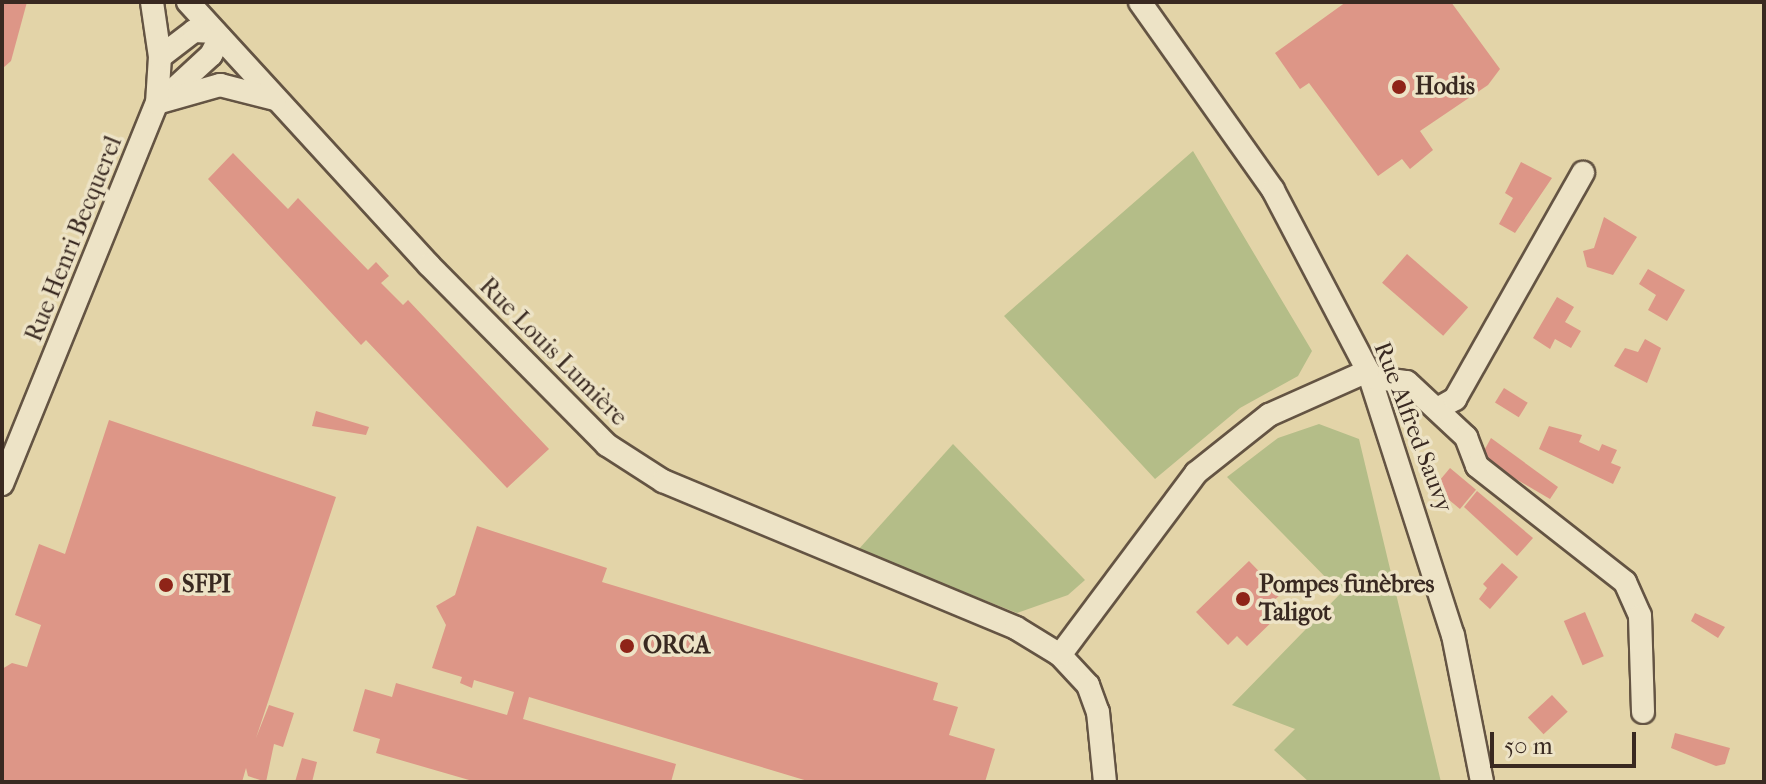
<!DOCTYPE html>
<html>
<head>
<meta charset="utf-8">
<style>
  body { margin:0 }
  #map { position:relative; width:1766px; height:784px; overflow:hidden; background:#e3d4a8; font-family:"IM FELL French Canon",serif }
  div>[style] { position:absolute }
  .green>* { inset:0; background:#b4bd88 }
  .building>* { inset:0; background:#dd9687; transform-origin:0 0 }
  .roads { filter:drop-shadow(2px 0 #645443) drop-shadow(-2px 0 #645443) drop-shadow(0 2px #645443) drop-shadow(0 -2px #645443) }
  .street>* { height:22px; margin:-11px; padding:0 11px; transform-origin:11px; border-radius:11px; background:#ede3c6 }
  .dots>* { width:22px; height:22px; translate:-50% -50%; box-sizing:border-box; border:4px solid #ede3c6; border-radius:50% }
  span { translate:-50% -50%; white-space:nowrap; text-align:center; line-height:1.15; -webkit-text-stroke:7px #ede3c6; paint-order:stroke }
  .poi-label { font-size:24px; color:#392921; font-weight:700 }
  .left { translate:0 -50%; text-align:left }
  .street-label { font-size:24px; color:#392921 }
  .frame { position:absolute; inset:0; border:4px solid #392921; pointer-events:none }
  .scale { position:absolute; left:1490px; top:732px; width:146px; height:36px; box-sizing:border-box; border:4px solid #392921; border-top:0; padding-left:10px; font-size:24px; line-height:28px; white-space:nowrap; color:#392921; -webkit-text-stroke:6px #ede3c6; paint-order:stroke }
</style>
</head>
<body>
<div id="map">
  <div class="green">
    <div style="clip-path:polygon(1193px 151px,1312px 351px,1298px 376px,1240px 408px,1155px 479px,1004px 316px)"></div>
    <div style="clip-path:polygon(1319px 424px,1359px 439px,1441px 782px,1309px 782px,1274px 750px,1295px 729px,1232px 705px,1341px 593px,1227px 477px,1278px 438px)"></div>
    <div style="clip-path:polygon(953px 444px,1085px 580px,1068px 595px,1017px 613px,858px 550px)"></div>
  </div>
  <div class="building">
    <div style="clip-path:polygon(2px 2px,27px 2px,11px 61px,3px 68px)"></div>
    <div style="clip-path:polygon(1346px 2px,1451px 2px,1500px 69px,1488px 85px,1420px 131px,1433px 150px,1410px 169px,1402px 159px,1378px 176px,1309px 83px,1300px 89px,1275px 53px)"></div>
    <div style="clip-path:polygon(233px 153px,288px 209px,298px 198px,368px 270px,376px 262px,389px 276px,381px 283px,403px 305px,408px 300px,549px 449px,507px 488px,366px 340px,361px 345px,208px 179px)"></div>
    <div style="clip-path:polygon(1521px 162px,1552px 178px,1515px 233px,1499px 224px,1513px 198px,1505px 193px)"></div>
    <div style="clip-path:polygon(1604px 217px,1637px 237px,1613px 275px,1587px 267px,1583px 251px,1594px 248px)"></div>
    <div style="left:1407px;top:254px;width:81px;height:38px;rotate:41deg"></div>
    <div style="clip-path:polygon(1648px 269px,1685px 290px,1667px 321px,1648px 310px,1656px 295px,1639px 284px)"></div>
    <div style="clip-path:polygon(1557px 297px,1574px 307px,1565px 322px,1581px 331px,1571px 348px,1555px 339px,1550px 349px,1533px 338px)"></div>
    <div style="clip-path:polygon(1645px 339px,1661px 348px,1647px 383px,1614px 366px,1625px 348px,1638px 352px)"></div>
    <div style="left:1504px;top:388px;width:28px;height:17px;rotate:32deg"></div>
    <div style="clip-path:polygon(316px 411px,369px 427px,366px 435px,312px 426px)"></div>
    <div style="clip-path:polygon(109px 420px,336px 497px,256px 738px,269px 705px,294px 713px,283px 747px,274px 744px,266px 782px,248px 776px,246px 768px,242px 782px,2px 782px,2px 669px,12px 663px,27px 667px,41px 625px,15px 615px,39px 544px,65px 554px)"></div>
    <div style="clip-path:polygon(1549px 426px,1582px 435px,1579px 442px,1599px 451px,1602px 444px,1617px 450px,1611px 463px,1621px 467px,1613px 484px,1539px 449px)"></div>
    <div style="clip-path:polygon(1491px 438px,1558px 487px,1550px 499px,1480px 458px)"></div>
    <div style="left:1450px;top:468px;width:34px;height:25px;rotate:40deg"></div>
    <div style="clip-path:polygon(1477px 491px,1533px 538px,1517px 556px,1464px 507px)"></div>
    <div style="clip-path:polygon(477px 526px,607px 568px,602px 582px,938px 683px,933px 700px,958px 707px,949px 735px,995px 749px,985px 782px,811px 782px,529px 697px,523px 719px,676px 764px,671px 782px,476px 782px,376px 753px,380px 739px,353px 731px,365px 689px,392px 697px,396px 683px,507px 715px,514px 692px,474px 680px,472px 688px,460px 683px,462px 677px,432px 668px,446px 625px,436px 606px,455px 595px)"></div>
    <div style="clip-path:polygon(1249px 561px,1281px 594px,1270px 604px,1280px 614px,1247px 646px,1237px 636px,1228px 645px,1196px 612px)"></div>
    <div style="clip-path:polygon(1502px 563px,1518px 577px,1490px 609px,1479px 599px,1487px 588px,1483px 584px)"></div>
    <div style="left:1585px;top:612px;width:48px;height:23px;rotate:67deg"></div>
    <div style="clip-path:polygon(1695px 613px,1725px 627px,1718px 638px,1691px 621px)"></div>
    <div style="left:1552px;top:695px;width:23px;height:33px;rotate:47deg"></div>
    <div style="clip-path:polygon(1675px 733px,1730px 748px,1725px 764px,1716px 766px,1671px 748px)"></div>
    <div style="clip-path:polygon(302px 758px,317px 762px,312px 782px,295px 782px)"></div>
  </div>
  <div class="roads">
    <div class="street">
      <div style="left:188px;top:2px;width:357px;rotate:47.5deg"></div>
      <div style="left:429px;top:265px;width:253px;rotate:45.3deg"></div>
      <div style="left:607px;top:445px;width:67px;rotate:32.7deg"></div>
      <div style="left:663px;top:481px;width:382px;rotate:22.6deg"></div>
      <div style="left:1016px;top:628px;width:52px;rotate:31.5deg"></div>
      <div style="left:1060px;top:655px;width:41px;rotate:47deg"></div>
      <div style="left:1088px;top:685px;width:29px;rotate:70deg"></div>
      <div style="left:1098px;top:712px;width:70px;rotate:84.3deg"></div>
      <div style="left:1140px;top:2px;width:230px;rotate:54.7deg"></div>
      <div style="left:1273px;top:190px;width:204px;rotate:62.3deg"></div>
      <div style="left:1368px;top:371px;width:277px;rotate:72.2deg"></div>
      <div style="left:1453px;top:635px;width:150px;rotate:78.8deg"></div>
      <div style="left:160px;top:57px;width:43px;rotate:-37.4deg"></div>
      <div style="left:194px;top:31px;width:21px;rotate:3deg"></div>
      <div style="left:174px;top:89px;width:50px;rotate:-42.6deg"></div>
      <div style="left:211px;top:55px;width:20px;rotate:-63deg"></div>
      <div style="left:157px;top:103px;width:66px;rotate:-15.9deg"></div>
      <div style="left:220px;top:85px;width:57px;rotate:14.3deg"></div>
      <div style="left:1370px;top:377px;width:37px;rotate:8deg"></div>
      <div style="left:1407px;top:382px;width:81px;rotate:43deg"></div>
      <div style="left:1466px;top:437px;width:31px;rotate:69deg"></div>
      <div style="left:1477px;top:466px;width:188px;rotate:38.1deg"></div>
      <div style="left:1625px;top:582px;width:37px;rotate:66deg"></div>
      <div style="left:1640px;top:616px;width:96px;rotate:88.2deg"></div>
      <div style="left:1437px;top:409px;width:21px;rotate:-29deg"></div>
      <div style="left:1455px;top:399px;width:260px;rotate:-60.5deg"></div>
      <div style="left:2px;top:484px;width:411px;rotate:-67.9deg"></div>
      <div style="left:157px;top:103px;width:46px;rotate:-86.3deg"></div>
      <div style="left:160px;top:57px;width:56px;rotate:-98.3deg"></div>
      <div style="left:1060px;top:655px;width:227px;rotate:-53.2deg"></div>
      <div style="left:1196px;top:473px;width:93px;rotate:-38.5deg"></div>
      <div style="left:1269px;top:415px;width:108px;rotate:-24deg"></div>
    </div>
  </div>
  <div class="dots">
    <div style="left:1399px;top:87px;background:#8f2418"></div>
    <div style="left:166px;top:585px;background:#8f2418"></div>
    <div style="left:1243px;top:599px;background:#8f2418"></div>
    <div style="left:627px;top:646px;background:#8f2418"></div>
  </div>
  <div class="poi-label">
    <span class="left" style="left:1415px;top:87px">Hodis</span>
    <span class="left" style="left:182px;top:585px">SFPI</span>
    <span class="left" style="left:1259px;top:599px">Pompes funèbres<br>Taligot</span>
    <span class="left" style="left:643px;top:646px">ORCA</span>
  </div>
  <div class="street-label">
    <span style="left:74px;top:239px;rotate:-68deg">Rue Henri Becquerel</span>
    <span style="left:553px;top:352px;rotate:45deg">Rue Louis Lumière</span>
    <span style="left:1413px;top:427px;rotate:69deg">Rue Alfred Sauvy</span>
  </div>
  <div class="frame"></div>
  <div class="scale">50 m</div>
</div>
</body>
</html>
